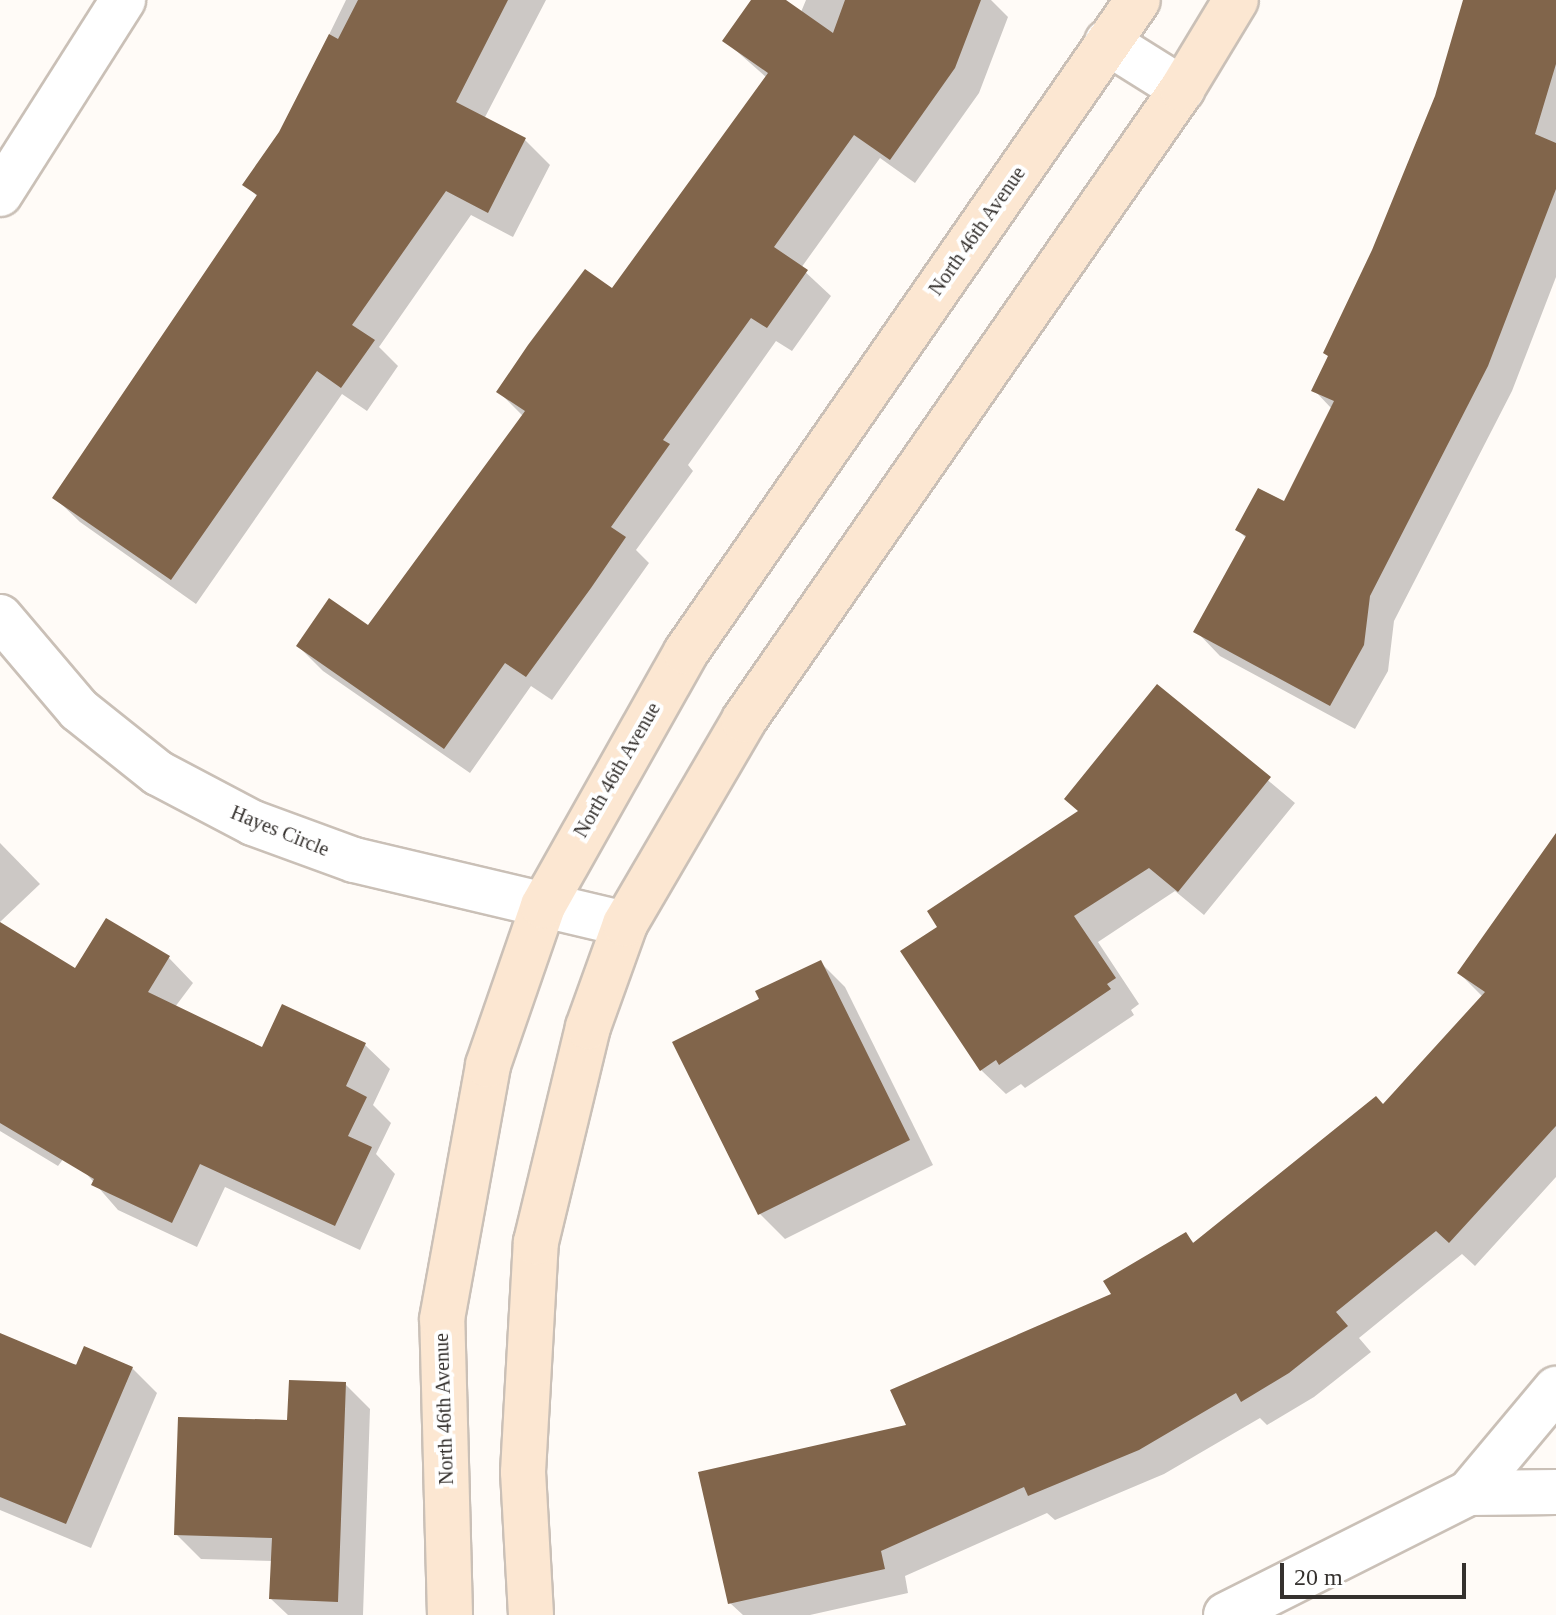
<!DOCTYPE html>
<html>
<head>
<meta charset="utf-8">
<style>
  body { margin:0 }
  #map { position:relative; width:1556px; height:1615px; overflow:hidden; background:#fffbf7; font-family:Georgia,serif }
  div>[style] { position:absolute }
  .shadow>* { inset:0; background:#0003 }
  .building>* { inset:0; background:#81654b }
  .roads { filter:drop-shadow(2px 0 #cac0b7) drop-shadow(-2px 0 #cac0b7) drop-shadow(0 2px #cac0b7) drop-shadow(0 -2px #cac0b7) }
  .street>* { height:44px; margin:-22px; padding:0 22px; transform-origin:22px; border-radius:22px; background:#fff }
  .secondary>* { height:44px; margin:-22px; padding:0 22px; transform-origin:22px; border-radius:22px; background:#fce7d2 }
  span { translate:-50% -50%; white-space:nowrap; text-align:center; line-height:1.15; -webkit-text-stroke:8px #fff; paint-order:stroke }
  .street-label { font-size:20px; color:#35312e }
  .scale { position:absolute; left:1280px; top:1563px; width:186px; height:36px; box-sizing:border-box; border:4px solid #35312e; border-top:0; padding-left:10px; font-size:24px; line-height:28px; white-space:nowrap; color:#35312e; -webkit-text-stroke:6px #fff; paint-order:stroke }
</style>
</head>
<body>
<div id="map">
  <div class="shadow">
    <div style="clip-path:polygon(346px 0,546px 0,484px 119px,525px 140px,550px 165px,513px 237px,471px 215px,379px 347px,398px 366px,367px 411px,342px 394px,196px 604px,80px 522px,55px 498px,258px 197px,245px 184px,281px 133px)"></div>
    <div style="clip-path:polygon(754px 0,783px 0,801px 12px,806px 0,991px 0,1008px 17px,979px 93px,915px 183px,880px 158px,801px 268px,831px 296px,792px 351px,776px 341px,688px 465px,693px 471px,636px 550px,649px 563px,552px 700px,531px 686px,470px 773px,323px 671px,298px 646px,369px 627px,523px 416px,498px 391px,613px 290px,767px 78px,725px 41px)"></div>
    <div style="clip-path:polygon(1465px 0,1556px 0,1556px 277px,1512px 391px,1394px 621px,1388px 671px,1355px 729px,1220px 656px,1196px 631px,1247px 539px,1237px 529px,1285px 504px,1332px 409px,1314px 390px,1437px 97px)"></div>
    <div style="clip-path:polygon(1157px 687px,1295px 803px,1204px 915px,1175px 891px,1098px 942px,1139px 1004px,1131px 1010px,1134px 1015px,1025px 1088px,1021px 1084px,1006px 1094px,981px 1070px,940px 927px,1080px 812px)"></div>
    <div style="clip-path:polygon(1556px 835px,1556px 1177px,1475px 1266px,1462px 1254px,1359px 1338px,1371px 1352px,1314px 1397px,1267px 1425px,1260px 1418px,1164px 1474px,1055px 1520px,1047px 1513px,905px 1576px,908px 1593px,810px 1615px,743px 1615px,730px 1603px,909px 1427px,1114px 1295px,1185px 1234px,1195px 1244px,1383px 1106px,1483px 997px,1459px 973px)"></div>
    <div style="clip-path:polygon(0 843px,40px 884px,0 922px)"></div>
    <div style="clip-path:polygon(0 925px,75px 970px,169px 958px,193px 983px,175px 1007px,263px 1050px,365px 1045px,390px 1069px,373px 1105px,391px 1123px,376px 1154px,395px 1174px,360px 1250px,225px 1187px,197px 1247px,118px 1210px,84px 1171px,121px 1081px,58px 1166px,0 1131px)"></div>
    <div style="clip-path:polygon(820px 962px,845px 987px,933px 1165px,785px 1239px,760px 1214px,762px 1000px)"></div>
    <div style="clip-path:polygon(0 1359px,132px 1368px,157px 1393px,91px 1548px,0 1510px)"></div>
    <div style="clip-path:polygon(345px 1384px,370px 1409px,363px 1615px,288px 1615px,271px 1599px,273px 1561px,201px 1559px,176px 1534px,289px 1422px)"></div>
  </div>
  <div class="building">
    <div style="clip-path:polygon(358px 0,508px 0,456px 102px,526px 138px,488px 213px,446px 191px,352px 325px,375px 340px,341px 388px,317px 371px,171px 580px,52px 498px,257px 195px,242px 185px,279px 132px,329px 34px,338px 39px)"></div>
    <div style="clip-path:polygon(751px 0,786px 0,833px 33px,845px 0,981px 0,955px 68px,890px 160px,854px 135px,774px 247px,808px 270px,767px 328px,751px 318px,663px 440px,670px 444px,611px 527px,626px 537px,591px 588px,526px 677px,505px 663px,444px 749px,296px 646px,329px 598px,368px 625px,525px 411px,496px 392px,528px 345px,585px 269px,612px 288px,768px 73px,722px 41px)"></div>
    <div style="clip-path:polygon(1463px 0,1556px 0,1556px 64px,1535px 134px,1556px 143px,1556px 189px,1488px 366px,1370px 596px,1364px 645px,1330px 706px,1193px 632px,1246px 536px,1235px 530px,1258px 488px,1284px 501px,1334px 401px,1311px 391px,1328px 356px,1323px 353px,1372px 250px,1435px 96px)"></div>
    <div style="clip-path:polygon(1157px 684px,1271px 777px,1178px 892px,1149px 868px,1074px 916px,1116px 978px,1107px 984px,1111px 989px,999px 1065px,996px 1060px,980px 1071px,900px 951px,937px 927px,927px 911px,1078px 811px,1064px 799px)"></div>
    <div style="clip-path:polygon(1556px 833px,1556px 1126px,1449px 1243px,1436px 1231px,1336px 1312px,1348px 1326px,1289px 1373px,1241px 1402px,1236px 1393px,1139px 1450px,1028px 1496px,1024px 1487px,881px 1551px,885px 1569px,728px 1604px,698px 1472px,906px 1425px,890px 1390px,1111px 1294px,1103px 1281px,1186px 1232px,1193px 1243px,1376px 1096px,1383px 1104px,1485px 992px,1457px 973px)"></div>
    <div style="clip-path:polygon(106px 918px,170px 956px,148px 992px,262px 1047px,282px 1004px,366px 1043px,346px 1086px,367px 1097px,348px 1136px,372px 1147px,335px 1226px,200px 1164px,172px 1223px,91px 1185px,94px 1179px,0 1123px,0 922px,75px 968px)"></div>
    <div style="clip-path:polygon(821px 960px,910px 1140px,758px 1215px,672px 1042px,759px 999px,755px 991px)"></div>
    <div style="clip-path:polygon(0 1333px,76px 1365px,84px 1346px,133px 1367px,66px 1524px,0 1497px)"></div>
    <div style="clip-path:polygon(289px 1380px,346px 1382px,338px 1602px,269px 1599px,272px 1538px,174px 1535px,178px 1417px,287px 1420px)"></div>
  </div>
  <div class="roads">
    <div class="street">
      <div style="left:1107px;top:42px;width:89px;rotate:32.1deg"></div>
      <div style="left:0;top:194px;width:230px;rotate:-57.6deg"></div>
      <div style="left:0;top:617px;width:122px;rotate:49.7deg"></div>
      <div style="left:79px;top:710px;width:101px;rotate:38.6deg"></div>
      <div style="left:158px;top:773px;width:107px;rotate:27.8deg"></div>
      <div style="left:253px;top:823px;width:108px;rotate:20.1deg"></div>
      <div style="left:354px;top:860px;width:278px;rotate:13.3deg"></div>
      <div style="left:1469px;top:1493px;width:87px;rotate:-0.7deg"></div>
      <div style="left:1226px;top:1615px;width:272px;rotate:-26.7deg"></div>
      <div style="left:1469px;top:1493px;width:136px;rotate:-50.1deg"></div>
    </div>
    <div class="secondary">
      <div style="left:450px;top:1615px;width:296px;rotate:-91.5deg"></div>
      <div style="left:442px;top:1319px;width:258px;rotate:-79.7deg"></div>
      <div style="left:488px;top:1065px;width:168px;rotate:-70.9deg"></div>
      <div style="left:543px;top:906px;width:291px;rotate:-60.6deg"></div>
      <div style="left:686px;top:652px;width:793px;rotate:-55.27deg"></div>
      <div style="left:531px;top:1615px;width:143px;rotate:-93.2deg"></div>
      <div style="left:523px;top:1472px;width:230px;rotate:-86.8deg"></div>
      <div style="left:536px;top:1242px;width:221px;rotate:-76.4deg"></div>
      <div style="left:588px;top:1027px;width:109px;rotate:-70.2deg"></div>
      <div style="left:625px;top:924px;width:236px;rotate:-59.7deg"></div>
      <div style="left:744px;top:720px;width:768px;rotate:-55.23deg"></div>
      <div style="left:1182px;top:89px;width:104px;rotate:-58.8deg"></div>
    </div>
  </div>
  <div class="street-label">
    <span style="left:977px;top:231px;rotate:-55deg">North 46th Avenue</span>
    <span style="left:617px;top:770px;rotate:-60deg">North 46th Avenue</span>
    <span style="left:280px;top:831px;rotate:22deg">Hayes Circle</span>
    <span style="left:444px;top:1409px;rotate:-92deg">North 46th Avenue</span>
  </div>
  <div class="scale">20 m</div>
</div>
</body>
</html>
